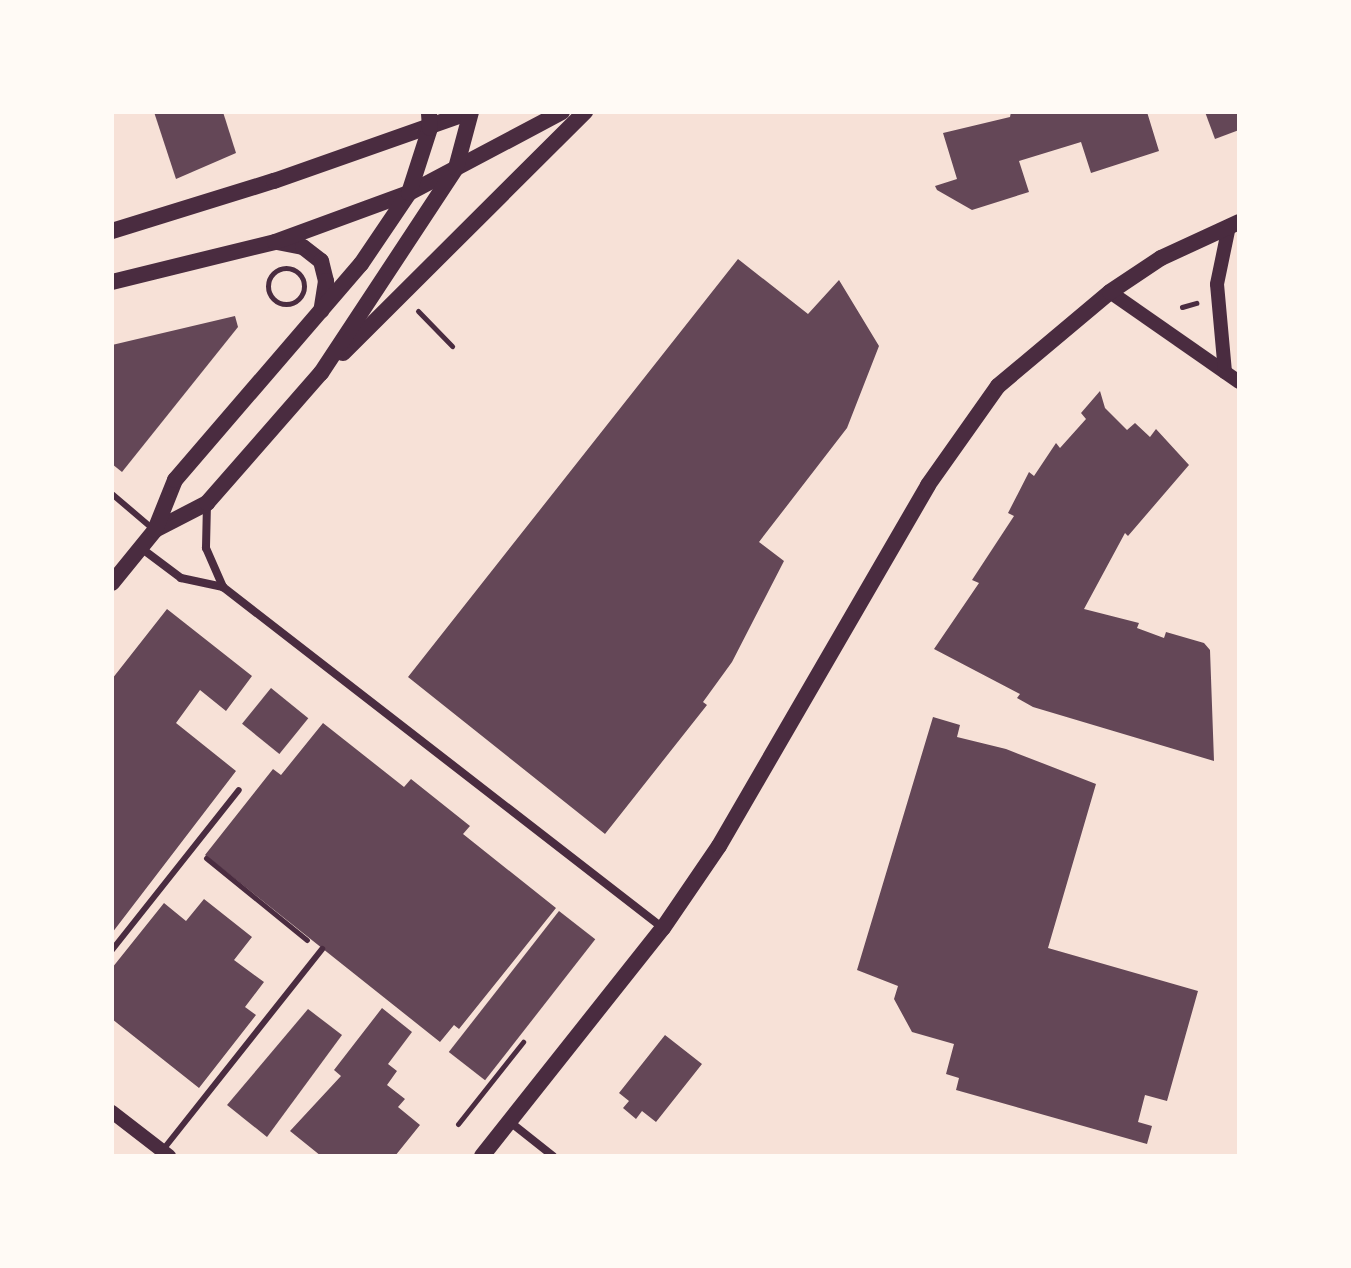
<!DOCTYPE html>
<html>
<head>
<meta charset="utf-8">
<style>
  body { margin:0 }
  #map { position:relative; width:1351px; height:1268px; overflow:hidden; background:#f7e1d7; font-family:"Sofia Sans Condensed",sans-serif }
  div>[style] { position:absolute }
  .building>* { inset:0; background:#644757; transform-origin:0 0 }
  .path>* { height:5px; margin:-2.5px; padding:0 2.5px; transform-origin:2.5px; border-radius:2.5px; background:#4a2c40 }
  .path>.ring { margin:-2.5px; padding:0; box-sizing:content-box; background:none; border:5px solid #4a2c40; border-radius:50% }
  .service>* { height:6px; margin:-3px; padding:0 3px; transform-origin:3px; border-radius:3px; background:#4a2c40 }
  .minor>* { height:8px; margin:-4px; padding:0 4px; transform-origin:4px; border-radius:4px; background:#4a2c40 }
  .tertiary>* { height:14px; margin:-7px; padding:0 7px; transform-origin:7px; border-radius:7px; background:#4a2c40 }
  .secondary>* { height:16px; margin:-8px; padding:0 8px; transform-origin:8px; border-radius:8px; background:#4a2c40 }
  span { translate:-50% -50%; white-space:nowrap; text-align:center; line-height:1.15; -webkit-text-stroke:6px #fffaf5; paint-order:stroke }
  .frame { position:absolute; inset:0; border:114px solid #fffaf5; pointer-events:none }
</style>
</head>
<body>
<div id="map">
  <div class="building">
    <div style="clip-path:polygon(154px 112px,223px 112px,236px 153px,176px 179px)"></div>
    <div style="clip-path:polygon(1011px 112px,1147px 112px,1159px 151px,1091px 173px,1081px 142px,1019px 161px,1029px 192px,972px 210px,937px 190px,935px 186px,957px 179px,943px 133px,1010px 117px)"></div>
    <div style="clip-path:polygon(1205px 112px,1239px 112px,1239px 130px,1215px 139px)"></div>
    <div style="clip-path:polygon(738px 259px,808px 314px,839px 280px,879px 346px,847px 428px,759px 542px,784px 561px,732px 662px,703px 702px,707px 705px,605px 834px,408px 677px)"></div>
    <div style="clip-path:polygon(235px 316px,238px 327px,122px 472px,112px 464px,112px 345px)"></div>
    <div style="clip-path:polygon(1100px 391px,1105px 408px,1127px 430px,1135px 423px,1150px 437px,1156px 429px,1189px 465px,1128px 536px,1125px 533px,1084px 609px,1139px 623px,1137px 628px,1164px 638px,1166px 632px,1204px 643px,1210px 650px,1214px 761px,1033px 707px,1017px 698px,1020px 694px,934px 649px,979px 583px,972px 580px,1014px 516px,1008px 513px,1029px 472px,1034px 476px,1056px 443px,1060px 448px,1086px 419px,1081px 413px)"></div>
    <div style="clip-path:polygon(167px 609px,252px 676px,226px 711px,200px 690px,176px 723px,236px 771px,112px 933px,112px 679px)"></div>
    <div style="left:271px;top:688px;width:48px;height:46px;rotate:39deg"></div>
    <div style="clip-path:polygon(933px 717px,960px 725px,957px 737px,1006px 749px,1096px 784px,1048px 948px,1198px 991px,1167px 1101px,1145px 1095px,1138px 1122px,1152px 1126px,1147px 1144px,956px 1090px,959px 1078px,946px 1074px,954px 1044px,912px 1032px,894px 999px,898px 986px,857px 970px)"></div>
    <div style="clip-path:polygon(323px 723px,404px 787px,411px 779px,470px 826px,463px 834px,556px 908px,459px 1029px,454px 1025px,440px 1042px,205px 855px,273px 769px,281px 775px)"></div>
    <div style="clip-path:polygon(204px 899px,252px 937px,234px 960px,264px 982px,245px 1007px,256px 1015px,199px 1088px,112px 1019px,112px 968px,164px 903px,186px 921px)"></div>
    <div style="left:559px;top:911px;width:46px;height:179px;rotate:38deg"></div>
    <div style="clip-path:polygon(382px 1008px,412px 1032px,388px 1064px,397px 1071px,387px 1085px,405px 1099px,398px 1107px,420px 1125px,395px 1156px,321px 1156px,290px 1131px,341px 1076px,334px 1070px)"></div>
    <div style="clip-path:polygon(308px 1009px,342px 1035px,267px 1137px,227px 1105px)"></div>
    <div style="clip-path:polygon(665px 1035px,702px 1064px,656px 1122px,642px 1111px,636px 1119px,623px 1108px,629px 1101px,619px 1093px)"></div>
  </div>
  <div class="path">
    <div class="ring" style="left:268px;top:268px;width:31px;height:31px"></div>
    <div style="left:1182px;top:307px;width:15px;rotate:-16deg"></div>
    <div style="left:418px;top:311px;width:49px;rotate:45.8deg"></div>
    <div style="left:206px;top:858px;width:130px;rotate:39.1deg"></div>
    <div style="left:458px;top:1124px;width:105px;rotate:-51.6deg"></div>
  </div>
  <div class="service">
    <div style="left:112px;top:494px;width:52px;rotate:40.4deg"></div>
    <div style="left:112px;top:950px;width:204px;rotate:-51.6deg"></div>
    <div style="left:162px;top:1151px;width:258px;rotate:-51.6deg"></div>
  </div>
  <div class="minor">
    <div style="left:207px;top:503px;width:45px;rotate:91.3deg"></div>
    <div style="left:206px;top:548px;width:43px;rotate:66.4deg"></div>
    <div style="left:141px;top:548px;width:50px;rotate:36.9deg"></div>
    <div style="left:181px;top:578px;width:43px;rotate:12.1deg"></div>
    <div style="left:223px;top:587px;width:557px;rotate:37.78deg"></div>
    <div style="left:510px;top:1122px;width:55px;rotate:38.3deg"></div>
  </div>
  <div class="tertiary">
    <div style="left:1110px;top:292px;width:157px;rotate:34.9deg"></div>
    <div style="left:1225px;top:372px;width:88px;rotate:-95.2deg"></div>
    <div style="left:1217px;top:284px;width:59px;rotate:-78.3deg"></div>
    <div style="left:112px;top:1112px;width:72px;rotate:37.7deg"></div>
  </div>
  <div class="secondary">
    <div style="left:112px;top:231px;width:170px;rotate:-17.2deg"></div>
    <div style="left:274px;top:181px;width:208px;rotate:-19.4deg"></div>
    <div style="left:277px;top:242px;width:26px;rotate:11deg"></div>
    <div style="left:303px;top:247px;width:23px;rotate:38deg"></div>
    <div style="left:321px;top:261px;width:21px;rotate:76deg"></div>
    <div style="left:326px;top:281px;width:30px;rotate:99deg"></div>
    <div style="left:112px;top:282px;width:168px;rotate:-13.8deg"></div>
    <div style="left:275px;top:242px;width:143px;rotate:-20.1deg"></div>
    <div style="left:409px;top:193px;width:173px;rotate:-27.9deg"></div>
    <div style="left:343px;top:353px;width:342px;rotate:-44.9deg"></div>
    <div style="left:155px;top:530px;width:59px;rotate:-27.4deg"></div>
    <div style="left:207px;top:503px;width:173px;rotate:-48.8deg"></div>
    <div style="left:321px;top:373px;width:245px;rotate:-56.6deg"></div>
    <div style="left:456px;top:168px;width:58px;rotate:-75deg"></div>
    <div style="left:112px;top:583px;width:68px;rotate:-50.9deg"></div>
    <div style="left:155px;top:530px;width:54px;rotate:-68.2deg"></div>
    <div style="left:175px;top:480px;width:285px;rotate:-49.3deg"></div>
    <div style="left:361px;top:264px;width:86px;rotate:-55.9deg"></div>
    <div style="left:409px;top:193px;width:68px;rotate:-72.1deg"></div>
    <div style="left:430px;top:128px;width:16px;rotate:-94deg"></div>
    <div style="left:482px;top:1156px;width:291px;rotate:-51.6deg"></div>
    <div style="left:663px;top:928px;width:99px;rotate:-55.7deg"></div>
    <div style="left:719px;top:846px;width:417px;rotate:-59.9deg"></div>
    <div style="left:928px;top:485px;width:121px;rotate:-54.7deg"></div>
    <div style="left:998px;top:386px;width:146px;rotate:-40deg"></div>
    <div style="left:1110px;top:292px;width:61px;rotate:-33.7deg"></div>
    <div style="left:1161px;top:258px;width:86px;rotate:-24.8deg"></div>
  </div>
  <div class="frame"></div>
</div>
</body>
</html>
